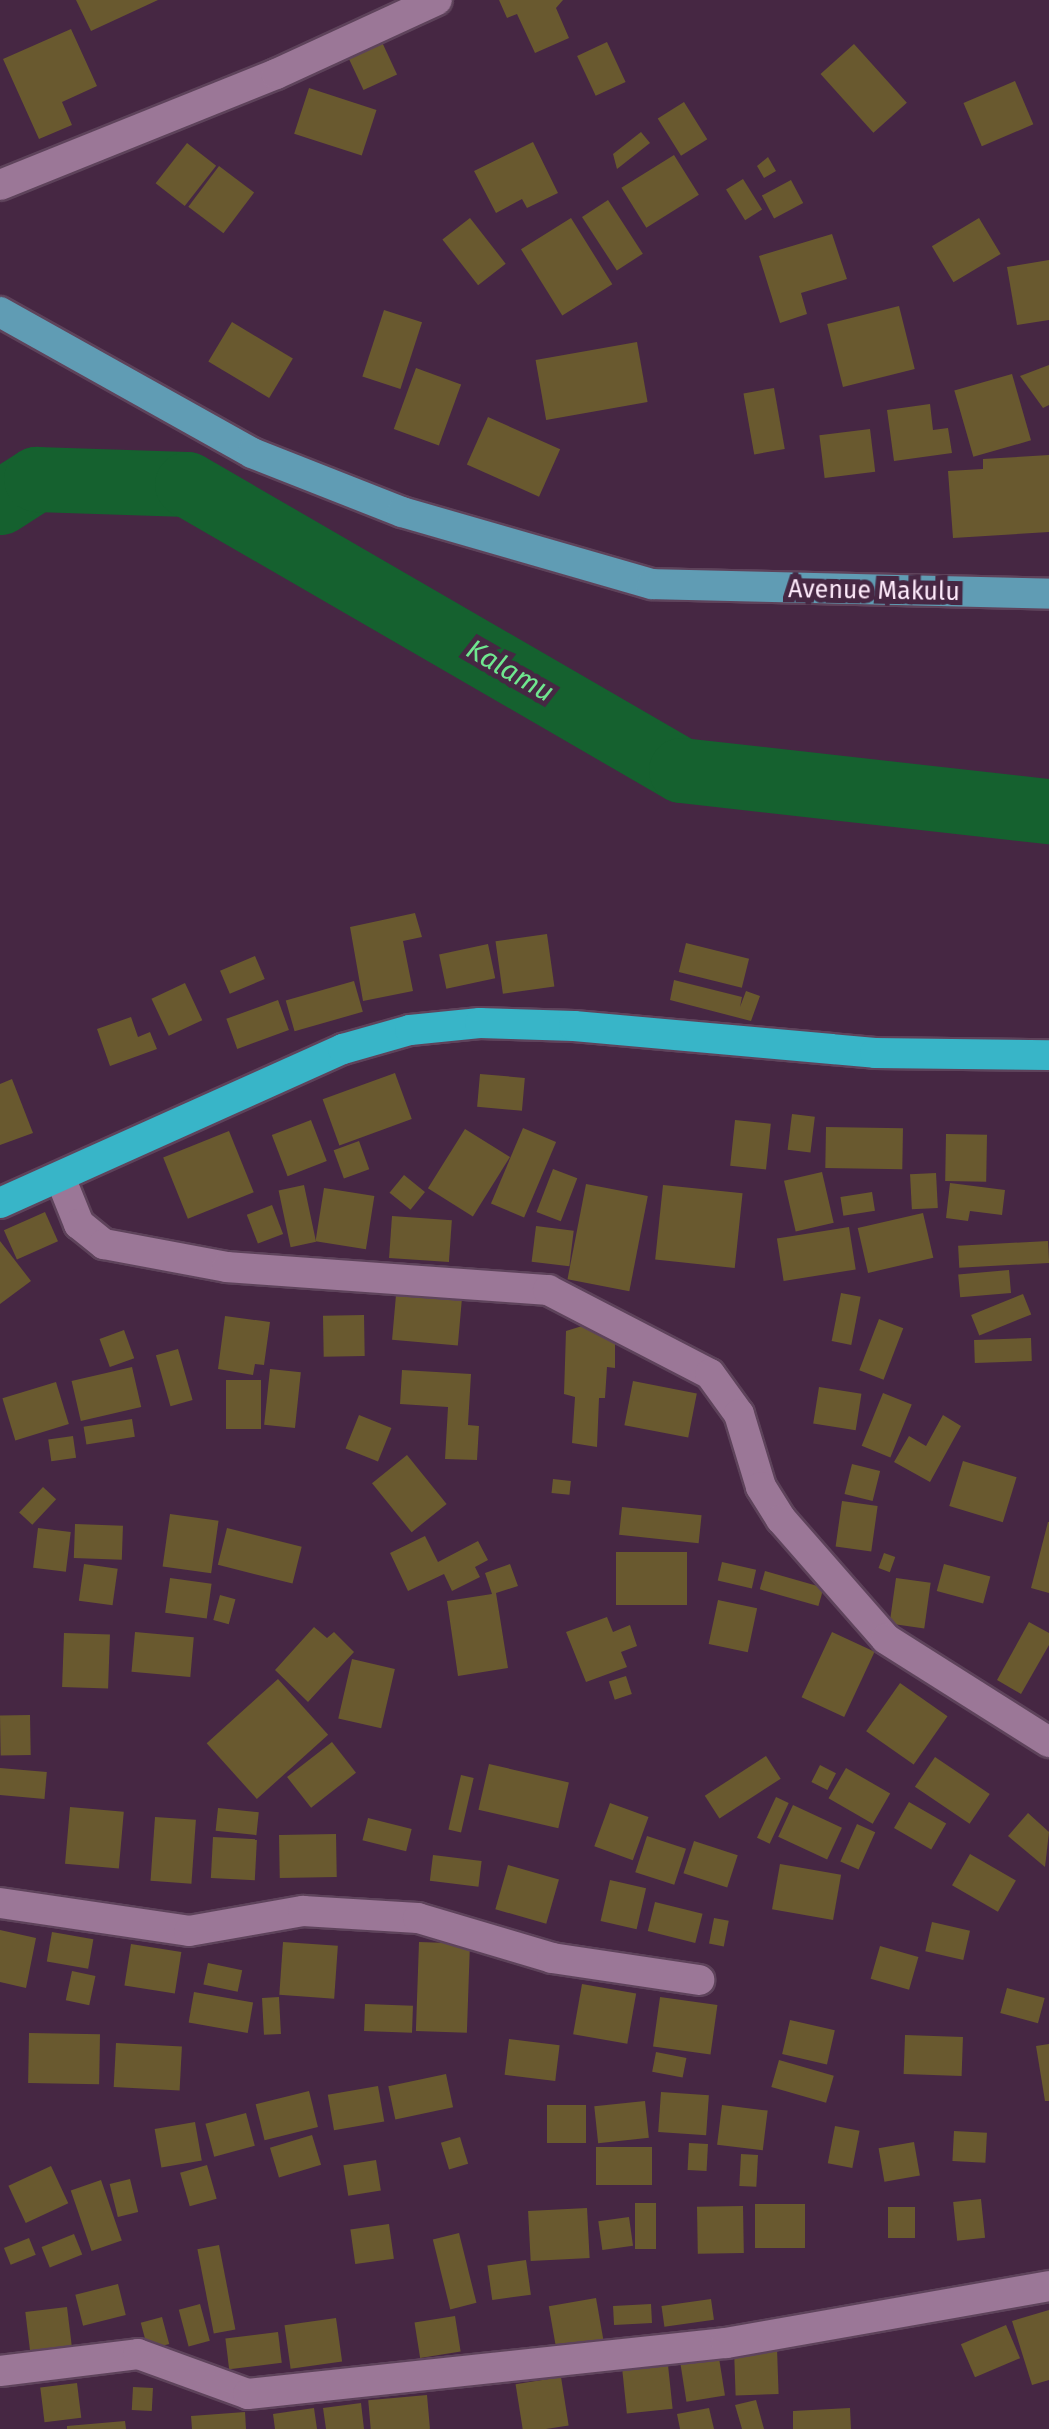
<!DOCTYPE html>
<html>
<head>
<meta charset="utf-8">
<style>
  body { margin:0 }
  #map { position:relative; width:1049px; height:2429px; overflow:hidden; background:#462743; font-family:"Fira Sans",sans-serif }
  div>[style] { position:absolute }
  .river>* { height:65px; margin:-32.5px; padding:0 32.5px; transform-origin:32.5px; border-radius:32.5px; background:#15612f }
  .building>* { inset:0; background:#69592f; transform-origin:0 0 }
  .roads { filter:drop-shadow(2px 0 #5e435b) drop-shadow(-2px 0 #5e435b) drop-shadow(0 2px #5e435b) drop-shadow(0 -2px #5e435b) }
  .minor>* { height:30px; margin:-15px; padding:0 15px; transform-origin:15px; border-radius:15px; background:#9b7797 }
  .major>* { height:30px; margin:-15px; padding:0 15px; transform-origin:15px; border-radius:15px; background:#609cb4 }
  .highway>* { height:30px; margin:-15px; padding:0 15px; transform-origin:15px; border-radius:15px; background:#38b5c8 }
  span { translate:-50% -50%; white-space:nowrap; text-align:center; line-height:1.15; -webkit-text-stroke:10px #462743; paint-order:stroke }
  .street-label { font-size:25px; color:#feeafb }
  .water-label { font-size:28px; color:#6fe78f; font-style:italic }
</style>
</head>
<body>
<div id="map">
  <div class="river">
    <div style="left:0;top:502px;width:43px;rotate:-32.6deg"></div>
    <div style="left:36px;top:479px;width:151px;rotate:1.9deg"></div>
    <div style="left:187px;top:484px;width:571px;rotate:30.07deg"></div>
    <div style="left:681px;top:770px;width:370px;rotate:6.4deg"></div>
  </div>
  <div class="building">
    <div style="clip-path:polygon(76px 0,158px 0,91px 31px)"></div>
    <div style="clip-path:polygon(499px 0,563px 0,556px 8px,569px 38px,535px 53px,517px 14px,507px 18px)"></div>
    <div style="clip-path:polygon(71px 29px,97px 86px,62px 102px,72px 125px,39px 139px,3px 59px)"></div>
    <div style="left:381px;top:40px;width:38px;height:37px;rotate:65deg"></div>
    <div style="left:607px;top:42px;width:44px;height:33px;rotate:65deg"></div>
    <div style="left:854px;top:44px;width:79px;height:45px;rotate:48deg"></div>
    <div style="left:1015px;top:81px;width:47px;height:56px;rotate:67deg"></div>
    <div style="left:309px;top:88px;width:71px;height:48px;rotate:18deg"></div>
    <div style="left:684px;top:102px;width:44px;height:31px;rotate:58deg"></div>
    <div style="clip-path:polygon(641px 132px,650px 143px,617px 169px,613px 154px)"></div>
    <div style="clip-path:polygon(533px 142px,558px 193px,527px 208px,522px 199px,496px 213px,474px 171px)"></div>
    <div style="left:187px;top:143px;width:37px;height:51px;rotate:38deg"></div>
    <div style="left:674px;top:155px;width:47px;height:62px;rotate:58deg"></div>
    <div style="clip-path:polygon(768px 157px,776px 171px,764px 178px,757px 166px)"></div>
    <div style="left:219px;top:166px;width:44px;height:51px;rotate:37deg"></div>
    <div style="left:743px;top:179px;width:36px;height:20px;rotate:58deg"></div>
    <div style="left:791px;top:180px;width:26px;height:33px;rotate:62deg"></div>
    <div style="left:608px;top:200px;width:64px;height:31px;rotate:57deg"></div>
    <div style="left:470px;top:218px;width:58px;height:35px;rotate:52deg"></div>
    <div style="left:571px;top:218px;width:78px;height:59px;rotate:58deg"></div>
    <div style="left:979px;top:218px;width:42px;height:55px;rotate:59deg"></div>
    <div style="clip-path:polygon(832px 234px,847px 279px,801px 293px,807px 314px,780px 323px,759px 256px)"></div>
    <div style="clip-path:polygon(1049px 260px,1049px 320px,1017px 325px,1007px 267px)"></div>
    <div style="left:899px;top:306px;width:65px;height:74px;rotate:76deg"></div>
    <div style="left:384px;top:310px;width:40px;height:70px;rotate:18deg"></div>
    <div style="left:232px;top:322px;width:71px;height:46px;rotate:31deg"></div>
    <div style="left:637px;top:342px;width:61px;height:103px;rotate:80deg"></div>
    <div style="clip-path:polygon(1049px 365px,1049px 405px,1043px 408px,1020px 376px)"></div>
    <div style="left:416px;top:368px;width:48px;height:65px;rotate:20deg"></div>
    <div style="left:1012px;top:374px;width:69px;height:60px;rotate:74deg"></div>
    <div style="left:774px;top:388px;width:62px;height:31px;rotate:80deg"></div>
    <div style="clip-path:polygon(930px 404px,933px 430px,948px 428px,952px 453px,894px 461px,887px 410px)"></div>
    <div style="left:488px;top:417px;width:79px;height:52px;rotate:24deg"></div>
    <div style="left:870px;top:429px;width:43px;height:51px;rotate:83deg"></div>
    <div style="clip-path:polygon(1049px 455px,1049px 532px,953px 538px,948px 471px,983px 469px,983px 459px)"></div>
    <div style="clip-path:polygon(415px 913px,422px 937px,403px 941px,413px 991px,363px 1001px,350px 927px)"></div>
    <div style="left:547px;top:934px;width:53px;height:52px;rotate:82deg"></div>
    <div style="left:686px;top:943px;width:65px;height:30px;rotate:14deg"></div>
    <div style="left:488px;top:944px;width:35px;height:50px;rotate:78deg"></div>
    <div style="left:255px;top:956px;width:25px;height:38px;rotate:67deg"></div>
    <div style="clip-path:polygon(674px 980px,742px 997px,740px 1007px,746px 991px,760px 996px,751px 1021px,670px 1000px)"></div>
    <div style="left:354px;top:981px;width:32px;height:71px;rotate:74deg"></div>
    <div style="left:185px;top:983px;width:41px;height:37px;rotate:65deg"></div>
    <div style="left:278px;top:1000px;width:32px;height:55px;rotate:70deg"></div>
    <div style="clip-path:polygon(131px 1017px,138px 1037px,150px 1032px,157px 1049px,110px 1066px,97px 1029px)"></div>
    <div style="left:395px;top:1073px;width:49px;height:77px;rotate:70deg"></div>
    <div style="left:480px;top:1074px;width:45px;height:33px;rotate:5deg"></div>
    <div style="clip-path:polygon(12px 1079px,33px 1133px,0 1145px,0 1084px)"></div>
    <div style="left:792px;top:1114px;width:23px;height:36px;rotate:7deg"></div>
    <div style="left:311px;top:1120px;width:44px;height:42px;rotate:69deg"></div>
    <div style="left:735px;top:1120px;width:36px;height:46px;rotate:6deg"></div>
    <div style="left:826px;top:1127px;width:77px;height:41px;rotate:1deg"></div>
    <div style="left:523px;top:1128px;width:36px;height:82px;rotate:23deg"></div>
    <div style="left:465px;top:1129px;width:53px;height:70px;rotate:32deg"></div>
    <div style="left:229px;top:1131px;width:66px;height:71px;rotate:68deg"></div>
    <div style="left:946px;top:1134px;width:41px;height:47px;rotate:1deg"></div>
    <div style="left:359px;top:1141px;width:30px;height:27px;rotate:70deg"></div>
    <div style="left:553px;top:1169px;width:26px;height:46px;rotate:21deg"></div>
    <div style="left:822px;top:1172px;width:52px;height:39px;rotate:77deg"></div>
    <div style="left:936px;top:1173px;width:35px;height:26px;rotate:87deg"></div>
    <div style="left:404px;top:1175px;width:27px;height:23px;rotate:39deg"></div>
    <div style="clip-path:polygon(950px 1183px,1005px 1190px,1002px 1215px,970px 1211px,968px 1221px,946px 1218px)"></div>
    <div style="left:586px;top:1184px;width:63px;height:97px;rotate:11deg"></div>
    <div style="left:304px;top:1185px;width:58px;height:26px;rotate:78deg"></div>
    <div style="left:663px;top:1185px;width:80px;height:75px;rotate:6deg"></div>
    <div style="left:324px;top:1188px;width:51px;height:54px;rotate:9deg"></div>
    <div style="left:872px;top:1192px;width:19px;height:32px;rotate:81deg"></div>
    <div style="left:272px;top:1205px;width:31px;height:27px;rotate:69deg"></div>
    <div style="left:45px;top:1212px;width:32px;height:45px;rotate:66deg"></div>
    <div style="left:923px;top:1213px;width:46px;height:67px;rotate:77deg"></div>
    <div style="left:392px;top:1216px;width:60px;height:42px;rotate:4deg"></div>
    <div style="left:536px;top:1226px;width:38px;height:36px;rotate:7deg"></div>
    <div style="left:849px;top:1227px;width:43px;height:73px;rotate:81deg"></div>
    <div style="clip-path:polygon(0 1241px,31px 1281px,0 1304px)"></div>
    <div style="left:1048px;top:1241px;width:22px;height:90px;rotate:87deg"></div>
    <div style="left:1009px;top:1270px;width:23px;height:51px;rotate:85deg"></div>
    <div style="left:841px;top:1293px;width:20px;height:49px;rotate:11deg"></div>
    <div style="left:1023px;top:1294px;width:22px;height:56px;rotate:68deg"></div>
    <div style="left:396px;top:1295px;width:66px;height:45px;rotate:5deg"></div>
    <div style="left:364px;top:1315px;width:41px;height:41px;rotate:89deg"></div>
    <div style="clip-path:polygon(225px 1316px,270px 1322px,264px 1365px,255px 1364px,253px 1375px,218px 1369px)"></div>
    <div style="left:879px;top:1319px;width:26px;height:55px;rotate:21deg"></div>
    <div style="clip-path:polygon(592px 1323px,615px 1340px,615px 1368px,607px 1367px,605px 1398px,599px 1398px,597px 1447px,572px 1443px,575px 1397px,564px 1394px,566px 1331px)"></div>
    <div style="left:124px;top:1330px;width:30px;height:26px;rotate:70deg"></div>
    <div style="left:1031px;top:1338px;width:23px;height:57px;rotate:88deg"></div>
    <div style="left:178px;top:1349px;width:53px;height:23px;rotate:74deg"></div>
    <div style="left:132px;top:1367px;width:41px;height:62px;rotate:77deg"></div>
    <div style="left:270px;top:1369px;width:31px;height:56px;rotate:6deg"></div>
    <div style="clip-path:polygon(402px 1370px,471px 1374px,468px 1425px,479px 1426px,477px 1460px,445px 1459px,448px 1407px,400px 1404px)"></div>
    <div style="left:226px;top:1380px;width:35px;height:49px"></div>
    <div style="left:633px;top:1381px;width:65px;height:45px;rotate:11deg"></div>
    <div style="left:56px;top:1382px;width:44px;height:56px;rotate:73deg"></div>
    <div style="left:819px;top:1387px;width:43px;height:37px;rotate:9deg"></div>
    <div style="left:883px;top:1393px;width:31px;height:57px;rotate:22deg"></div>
    <div style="left:359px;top:1415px;width:35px;height:36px;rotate:22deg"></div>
    <div style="clip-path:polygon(943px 1415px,961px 1426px,930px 1482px,894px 1462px,909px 1436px,926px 1446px)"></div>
    <div style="left:132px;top:1419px;width:18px;height:49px;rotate:81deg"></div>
    <div style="left:73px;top:1436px;width:22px;height:25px;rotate:82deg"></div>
    <div style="left:407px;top:1455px;width:63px;height:45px;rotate:51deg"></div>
    <div style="left:963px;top:1461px;width:56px;height:47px;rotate:17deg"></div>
    <div style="left:852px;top:1464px;width:29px;height:31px;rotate:14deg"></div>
    <div style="left:553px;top:1479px;width:18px;height:14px;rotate:6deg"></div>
    <div style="left:43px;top:1487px;width:18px;height:35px;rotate:43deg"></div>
    <div style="left:842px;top:1501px;width:36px;height:46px;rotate:8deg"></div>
    <div style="left:622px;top:1507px;width:80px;height:28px;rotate:6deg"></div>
    <div style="left:170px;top:1514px;width:49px;height:53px;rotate:8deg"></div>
    <div style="clip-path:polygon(1048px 1522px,1049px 1522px,1049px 1593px,1031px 1588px)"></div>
    <div style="left:75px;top:1524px;width:48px;height:34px;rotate:2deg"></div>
    <div style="left:38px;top:1528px;width:33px;height:40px;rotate:7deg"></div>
    <div style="left:227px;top:1528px;width:77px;height:38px;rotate:14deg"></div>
    <div style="clip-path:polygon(425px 1536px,438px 1562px,478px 1541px,488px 1560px,475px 1567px,480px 1577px,452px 1591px,444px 1574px,408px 1591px,390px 1553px)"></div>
    <div style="left:616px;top:1552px;width:71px;height:53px"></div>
    <div style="left:884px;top:1553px;width:12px;height:16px;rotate:20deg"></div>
    <div style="left:722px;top:1562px;width:35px;height:19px;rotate:13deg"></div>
    <div style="left:84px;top:1564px;width:34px;height:37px;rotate:8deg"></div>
    <div style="clip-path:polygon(510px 1564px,518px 1586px,496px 1593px,508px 1668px,458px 1676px,447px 1601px,492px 1594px,485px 1573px)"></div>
    <div style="left:944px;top:1564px;width:48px;height:28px;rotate:15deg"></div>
    <div style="left:765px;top:1571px;width:61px;height:19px;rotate:16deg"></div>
    <div style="left:170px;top:1578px;width:42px;height:35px;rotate:8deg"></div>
    <div style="left:896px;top:1578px;width:35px;height:46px;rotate:8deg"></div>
    <div style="left:220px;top:1595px;width:16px;height:26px;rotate:15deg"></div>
    <div style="left:718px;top:1600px;width:40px;height:45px;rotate:12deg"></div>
    <div style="clip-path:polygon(607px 1617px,613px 1632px,630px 1625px,637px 1646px,621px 1652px,627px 1667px,586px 1682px,566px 1632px)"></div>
    <div style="clip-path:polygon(1029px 1622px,1049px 1633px,1049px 1645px,1021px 1694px,997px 1680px)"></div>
    <div style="clip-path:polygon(314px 1627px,327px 1638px,334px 1632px,354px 1652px,308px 1702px,275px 1670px)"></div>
    <div style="left:135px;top:1632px;width:59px;height:40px;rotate:5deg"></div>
    <div style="left:832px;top:1632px;width:47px;height:72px;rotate:25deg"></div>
    <div style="left:64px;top:1633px;width:46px;height:54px;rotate:2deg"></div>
    <div style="left:352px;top:1659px;width:44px;height:61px;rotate:13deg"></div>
    <div style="left:626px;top:1676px;width:19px;height:18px;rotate:72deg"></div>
    <div style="left:278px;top:1679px;width:75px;height:96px;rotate:48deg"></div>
    <div style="left:900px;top:1683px;width:58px;height:59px;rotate:35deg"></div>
    <div style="left:30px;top:1715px;width:40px;height:30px;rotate:89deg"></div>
    <div style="left:332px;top:1742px;width:39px;height:57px;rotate:52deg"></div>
    <div style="left:766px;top:1756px;width:27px;height:73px;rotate:57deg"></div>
    <div style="left:935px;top:1757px;width:66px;height:36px;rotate:34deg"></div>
    <div style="left:489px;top:1764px;width:82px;height:47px;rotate:13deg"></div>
    <div style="left:820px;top:1765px;width:18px;height:19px;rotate:27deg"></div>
    <div style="left:0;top:1768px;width:47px;height:27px;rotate:5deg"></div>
    <div style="left:846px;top:1768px;width:51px;height:35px;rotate:30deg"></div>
    <div style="left:461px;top:1775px;width:13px;height:56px;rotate:13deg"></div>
    <div style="left:776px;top:1797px;width:14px;height:45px;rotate:25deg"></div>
    <div style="left:909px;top:1802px;width:43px;height:30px;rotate:30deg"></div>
    <div style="left:610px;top:1803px;width:41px;height:46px;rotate:20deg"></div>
    <div style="left:793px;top:1805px;width:54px;height:35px;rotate:25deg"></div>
    <div style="left:70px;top:1807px;width:54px;height:57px;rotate:5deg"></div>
    <div style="left:218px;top:1808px;width:41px;height:23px;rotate:6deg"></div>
    <div style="clip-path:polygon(1028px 1813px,1049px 1832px,1045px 1867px,1008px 1836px)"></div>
    <div style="left:155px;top:1817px;width:41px;height:64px;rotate:4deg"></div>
    <div style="left:368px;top:1818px;width:45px;height:23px;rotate:14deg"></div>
    <div style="left:857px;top:1824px;width:20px;height:41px;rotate:24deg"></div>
    <div style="left:336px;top:1834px;width:43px;height:57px;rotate:89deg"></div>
    <div style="left:647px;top:1836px;width:41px;height:38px;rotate:18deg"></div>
    <div style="left:213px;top:1837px;width:44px;height:41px;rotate:3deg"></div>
    <div style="left:694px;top:1841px;width:46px;height:34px;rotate:18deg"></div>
    <div style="left:970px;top:1854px;width:53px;height:36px;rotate:30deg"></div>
    <div style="left:433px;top:1855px;width:49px;height:26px;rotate:7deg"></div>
    <div style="left:780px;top:1864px;width:62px;height:46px;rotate:10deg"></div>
    <div style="left:508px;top:1865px;width:53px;height:46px;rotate:16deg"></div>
    <div style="left:610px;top:1880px;width:37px;height:42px;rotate:13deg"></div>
    <div style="left:655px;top:1902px;width:49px;height:30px;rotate:14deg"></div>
    <div style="left:714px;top:1918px;width:15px;height:26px;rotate:11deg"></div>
    <div style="left:932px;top:1922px;width:39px;height:30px;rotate:13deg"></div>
    <div style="clip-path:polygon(0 1930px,36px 1938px,26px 1988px,0 1982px)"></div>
    <div style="left:52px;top:1932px;width:42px;height:30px;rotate:10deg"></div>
    <div style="left:283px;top:1942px;width:55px;height:53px;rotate:4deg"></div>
    <div style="left:419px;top:1942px;width:51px;height:89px;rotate:2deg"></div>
    <div style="left:131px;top:1944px;width:51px;height:42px;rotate:9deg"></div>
    <div style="left:880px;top:1946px;width:40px;height:34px;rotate:16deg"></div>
    <div style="left:208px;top:1963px;width:35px;height:22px;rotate:12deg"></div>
    <div style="left:72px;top:1971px;width:24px;height:30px;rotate:12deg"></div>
    <div style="left:582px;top:1984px;width:55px;height:51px;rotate:10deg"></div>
    <div style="left:1007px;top:1988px;width:39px;height:26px;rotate:15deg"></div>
    <div style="left:194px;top:1992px;width:60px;height:31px;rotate:10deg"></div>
    <div style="left:279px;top:1997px;width:37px;height:17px;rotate:87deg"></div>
    <div style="left:660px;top:1997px;width:58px;height:50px;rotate:8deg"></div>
    <div style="left:365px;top:2004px;width:48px;height:27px;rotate:2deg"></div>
    <div style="left:790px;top:2020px;width:46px;height:35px;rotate:13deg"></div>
    <div style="left:29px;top:2033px;width:71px;height:50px;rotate:1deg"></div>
    <div style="left:905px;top:2035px;width:58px;height:39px;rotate:2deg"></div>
    <div style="left:509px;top:2039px;width:51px;height:36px;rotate:7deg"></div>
    <div style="left:116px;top:2043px;width:66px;height:44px;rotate:3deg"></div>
    <div style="clip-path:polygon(1049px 2044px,1049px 2101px,1045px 2101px,1036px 2046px)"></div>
    <div style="left:656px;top:2052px;width:31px;height:20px;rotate:11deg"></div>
    <div style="left:779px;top:2060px;width:57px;height:28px;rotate:16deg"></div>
    <div style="left:446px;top:2074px;width:34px;height:59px;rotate:78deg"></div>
    <div style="left:378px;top:2086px;width:36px;height:51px;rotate:80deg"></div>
    <div style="left:309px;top:2091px;width:37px;height:55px;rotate:76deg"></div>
    <div style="left:661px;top:2092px;width:48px;height:40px;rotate:4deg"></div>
    <div style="left:645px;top:2101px;width:37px;height:51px;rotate:84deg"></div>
    <div style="left:547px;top:2105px;width:39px;height:38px"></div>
    <div style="left:722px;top:2105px;width:46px;height:40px;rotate:7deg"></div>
    <div style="left:246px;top:2113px;width:34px;height:42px;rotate:75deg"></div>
    <div style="left:195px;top:2122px;width:39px;height:41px;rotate:80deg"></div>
    <div style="left:835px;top:2126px;width:25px;height:38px;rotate:11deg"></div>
    <div style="left:954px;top:2131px;width:33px;height:30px;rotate:3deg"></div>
    <div style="left:312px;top:2135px;width:31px;height:44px;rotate:73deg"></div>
    <div style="left:460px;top:2137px;width:28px;height:20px;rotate:73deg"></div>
    <div style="left:914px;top:2142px;width:34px;height:36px;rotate:80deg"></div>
    <div style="left:689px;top:2143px;width:19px;height:27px;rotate:3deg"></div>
    <div style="left:652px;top:2147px;width:38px;height:56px;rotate:90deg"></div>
    <div style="left:741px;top:2154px;width:17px;height:32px;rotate:3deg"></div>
    <div style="left:376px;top:2160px;width:31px;height:33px;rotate:81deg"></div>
    <div style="left:207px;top:2165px;width:35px;height:28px;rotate:74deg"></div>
    <div style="left:51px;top:2166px;width:41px;height:47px;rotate:65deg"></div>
    <div style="left:130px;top:2179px;width:34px;height:21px;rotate:76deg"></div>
    <div style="left:101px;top:2180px;width:64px;height:32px;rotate:71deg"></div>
    <div style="left:981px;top:2199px;width:39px;height:28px;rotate:84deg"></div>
    <div style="left:635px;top:2203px;width:21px;height:46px"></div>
    <div style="left:755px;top:2204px;width:50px;height:44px"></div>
    <div style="left:743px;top:2206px;width:47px;height:46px;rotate:89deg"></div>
    <div style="left:888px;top:2207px;width:27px;height:31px"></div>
    <div style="left:587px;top:2208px;width:50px;height:59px;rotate:87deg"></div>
    <div style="left:629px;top:2217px;width:29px;height:31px;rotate:82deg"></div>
    <div style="left:389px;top:2224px;width:35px;height:39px;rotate:82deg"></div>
    <div style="left:459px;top:2233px;width:72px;height:27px;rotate:76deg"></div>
    <div style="left:74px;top:2234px;width:22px;height:35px;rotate:68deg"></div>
    <div style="left:29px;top:2238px;width:18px;height:27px;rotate:68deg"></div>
    <div style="left:219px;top:2245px;width:86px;height:22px;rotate:79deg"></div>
    <div style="left:526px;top:2260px;width:35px;height:39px;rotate:82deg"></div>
    <div style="left:118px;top:2284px;width:32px;height:44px;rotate:76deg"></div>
    <div style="left:596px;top:2298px;width:47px;height:48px;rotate:80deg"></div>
    <div style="left:711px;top:2299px;width:21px;height:50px;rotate:82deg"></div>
    <div style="left:200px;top:2304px;width:38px;height:22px;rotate:75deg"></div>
    <div style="left:651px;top:2304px;width:19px;height:38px;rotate:87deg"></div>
    <div style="left:67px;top:2307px;width:41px;height:42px;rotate:83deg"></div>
    <div style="clip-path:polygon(1049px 2310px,1049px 2380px,1032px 2385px,1012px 2321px)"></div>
    <div style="left:455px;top:2316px;width:36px;height:41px;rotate:81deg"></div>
    <div style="left:162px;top:2317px;width:28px;height:22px;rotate:75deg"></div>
    <div style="left:336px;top:2318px;width:44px;height:52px;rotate:82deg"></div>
    <div style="left:1006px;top:2325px;width:36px;height:49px;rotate:67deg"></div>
    <div style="left:278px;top:2332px;width:31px;height:53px;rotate:83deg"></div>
    <div style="left:777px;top:2348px;width:46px;height:43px;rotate:88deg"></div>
    <div style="left:719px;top:2358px;width:38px;height:39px;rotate:81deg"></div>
    <div style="left:668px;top:2365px;width:44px;height:46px;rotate:84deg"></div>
    <div style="left:561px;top:2377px;width:49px;height:46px;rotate:81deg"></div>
    <div style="left:77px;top:2383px;width:35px;height:37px;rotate:83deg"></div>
    <div style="left:133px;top:2387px;width:20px;height:23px;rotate:3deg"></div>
    <div style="left:427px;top:2395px;width:34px;height:59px;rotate:85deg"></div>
    <div style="clip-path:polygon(756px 2400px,764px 2429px,742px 2429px,735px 2405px)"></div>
    <div style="clip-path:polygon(361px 2403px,364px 2429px,326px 2429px,323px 2408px)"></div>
    <div style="clip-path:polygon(314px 2408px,317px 2429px,275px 2429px,273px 2414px)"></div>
    <div style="clip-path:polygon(709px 2408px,714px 2429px,680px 2429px,677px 2414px)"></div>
    <div style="clip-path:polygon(850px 2408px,851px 2429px,793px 2429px,793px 2411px)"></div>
    <div style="clip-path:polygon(245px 2412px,246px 2429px,192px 2429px,191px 2416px)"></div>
    <div style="clip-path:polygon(125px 2421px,126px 2429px,67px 2429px,67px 2426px)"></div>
  </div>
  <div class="roads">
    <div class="minor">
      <div style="left:0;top:185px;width:297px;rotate:-21.9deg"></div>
      <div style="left:276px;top:74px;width:177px;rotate:-24.7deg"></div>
      <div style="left:60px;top:1177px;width:51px;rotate:68deg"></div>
      <div style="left:79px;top:1224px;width:32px;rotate:39deg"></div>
      <div style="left:104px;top:1244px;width:125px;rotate:10.6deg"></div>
      <div style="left:227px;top:1267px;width:322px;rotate:4.1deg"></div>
      <div style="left:548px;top:1290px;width:182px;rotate:27.4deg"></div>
      <div style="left:710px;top:1374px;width:49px;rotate:54.1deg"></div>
      <div style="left:739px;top:1414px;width:76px;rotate:73.2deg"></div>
      <div style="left:761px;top:1487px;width:38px;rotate:58deg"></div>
      <div style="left:781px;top:1519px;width:159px;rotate:48.8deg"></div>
      <div style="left:886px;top:1639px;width:193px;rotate:32.3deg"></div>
      <div style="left:0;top:1903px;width:191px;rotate:8.4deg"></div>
      <div style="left:189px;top:1931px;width:116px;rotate:-10deg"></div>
      <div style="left:303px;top:1911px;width:115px;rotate:3.5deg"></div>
      <div style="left:418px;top:1918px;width:140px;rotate:16.6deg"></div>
      <div style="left:552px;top:1958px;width:149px;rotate:8.5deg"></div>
      <div style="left:0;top:2371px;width:139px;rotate:-7deg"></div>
      <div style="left:138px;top:2354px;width:117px;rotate:20deg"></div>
      <div style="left:248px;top:2394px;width:481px;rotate:-6.1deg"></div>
      <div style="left:726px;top:2343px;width:328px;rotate:-10deg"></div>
    </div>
    <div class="major">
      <div style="left:0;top:312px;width:289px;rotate:29.2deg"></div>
      <div style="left:252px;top:453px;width:161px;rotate:21.5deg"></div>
      <div style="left:402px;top:512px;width:260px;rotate:16.1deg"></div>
      <div style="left:652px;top:584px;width:397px;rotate:1.4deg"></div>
    </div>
    <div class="highway">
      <div style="left:0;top:1203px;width:376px;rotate:-24.2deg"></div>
      <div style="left:343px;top:1049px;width:70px;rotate:-15.8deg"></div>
      <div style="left:410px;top:1030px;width:70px;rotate:-5.7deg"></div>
      <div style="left:480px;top:1023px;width:94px;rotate:1.8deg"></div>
      <div style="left:574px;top:1026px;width:302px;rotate:5.1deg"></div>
      <div style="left:875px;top:1053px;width:174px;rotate:0.7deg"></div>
    </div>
  </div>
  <div class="street-label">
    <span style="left:874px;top:591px;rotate:1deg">Avenue Makulu</span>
  </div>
  <div class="water-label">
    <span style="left:510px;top:671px;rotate:30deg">Kalamu</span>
  </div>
</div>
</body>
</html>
